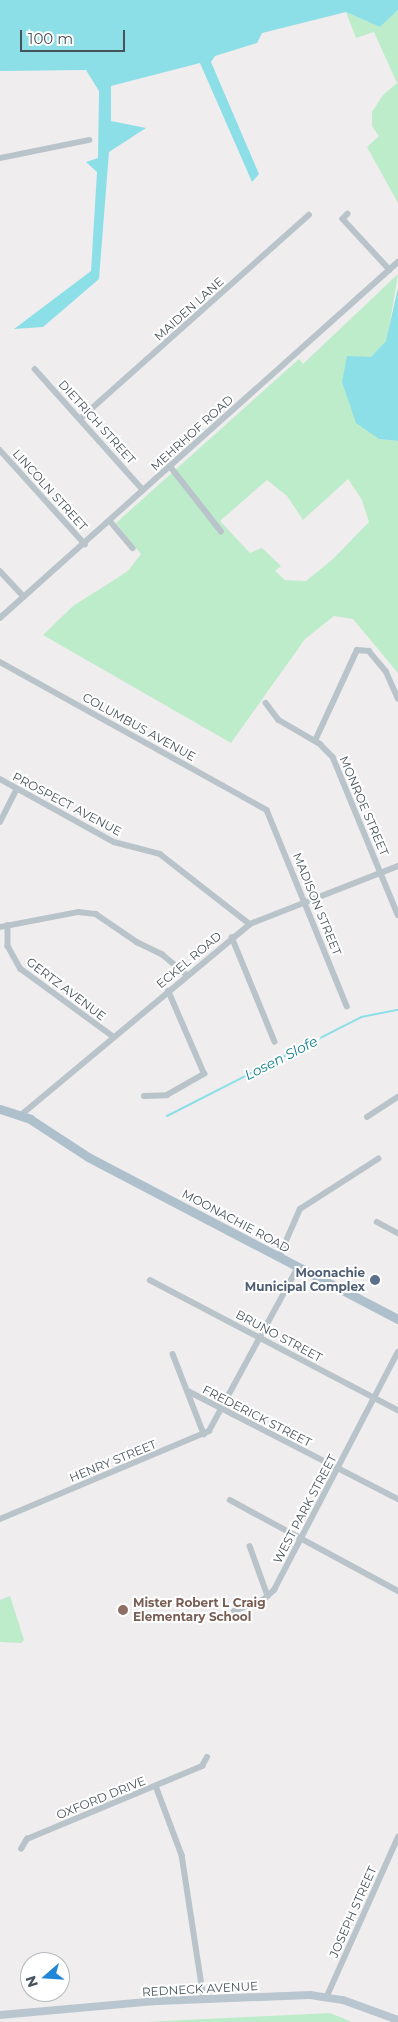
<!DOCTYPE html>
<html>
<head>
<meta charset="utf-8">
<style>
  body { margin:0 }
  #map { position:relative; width:398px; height:2022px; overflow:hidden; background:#f0edee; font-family:Montserrat,sans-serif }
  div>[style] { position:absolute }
  .green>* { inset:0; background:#bdecca }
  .water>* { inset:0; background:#8cdfe7 }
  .stream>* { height:2px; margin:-1px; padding:0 1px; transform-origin:1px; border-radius:1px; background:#8cdfe7 }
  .street>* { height:5.5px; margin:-2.75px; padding:0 2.75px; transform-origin:2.75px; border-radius:2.75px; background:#b9c4ca }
  .secondary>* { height:8px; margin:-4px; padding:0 4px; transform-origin:4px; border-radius:4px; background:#bac6cf }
  .primary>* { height:9px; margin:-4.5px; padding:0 4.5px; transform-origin:4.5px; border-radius:4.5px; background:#aec0cb }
  .dots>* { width:14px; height:14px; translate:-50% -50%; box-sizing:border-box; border:2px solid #fff; border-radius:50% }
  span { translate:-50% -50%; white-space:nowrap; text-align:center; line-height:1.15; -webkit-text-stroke:4px #fff; paint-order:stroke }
  .street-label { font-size:12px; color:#46535a }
  .service-label { font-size:12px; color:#4e5e75; font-weight:700 }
  .right { translate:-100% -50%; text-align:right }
  .education-label { font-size:12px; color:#785e54; font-weight:700 }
  .left { translate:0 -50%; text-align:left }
  .water-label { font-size:14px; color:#12808b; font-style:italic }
  .north { position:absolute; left:20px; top:1952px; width:50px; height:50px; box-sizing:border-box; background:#fff; border:1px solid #b5babd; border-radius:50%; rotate:251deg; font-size:14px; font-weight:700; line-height:20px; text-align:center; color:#46535a }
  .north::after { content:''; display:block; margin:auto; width:18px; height:22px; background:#2186d7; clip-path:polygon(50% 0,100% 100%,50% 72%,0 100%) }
  .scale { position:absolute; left:20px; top:30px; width:105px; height:22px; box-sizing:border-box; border:2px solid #46535a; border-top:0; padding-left:6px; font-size:15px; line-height:18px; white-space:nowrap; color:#46535a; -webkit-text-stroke:4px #fff; paint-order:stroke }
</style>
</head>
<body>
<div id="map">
  <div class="green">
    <div style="clip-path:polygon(398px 10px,398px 203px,367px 147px,379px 136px,372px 126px,372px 112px,383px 95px,397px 83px,374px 32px,356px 38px,346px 12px,380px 27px)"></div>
    <div style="clip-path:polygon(evenodd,398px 274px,387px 341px,371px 357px,379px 439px,398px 441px,398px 673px,353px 619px,334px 616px,305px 639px,231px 743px,43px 635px,73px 606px,128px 571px,141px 554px,116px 523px,299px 359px,303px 364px,398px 274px,348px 479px,362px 500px,369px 522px,333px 559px,306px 581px,285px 580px,275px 571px,281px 566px,262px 548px,250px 553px,220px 521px,267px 480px,287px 496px,303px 520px,348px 479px)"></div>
    <div style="clip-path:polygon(10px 1596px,24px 1640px,21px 1643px,0 1642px,0 1600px)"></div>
    <div style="clip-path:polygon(330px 2013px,352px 2022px,146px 2022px)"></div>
  </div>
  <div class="water">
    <div style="clip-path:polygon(0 0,398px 0,398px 10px,380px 27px,346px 12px,262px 33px,257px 43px,215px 56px,211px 62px,259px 174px,252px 182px,200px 63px,111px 86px,111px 121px,146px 128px,109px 152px,99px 279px,43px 327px,14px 329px,91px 271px,97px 172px,86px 162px,98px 158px,99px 91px,86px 70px,0 71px)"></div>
    <div style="clip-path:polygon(398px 288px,398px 441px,379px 439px,356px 423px,342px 382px,347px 356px,371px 357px,386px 341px)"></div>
  </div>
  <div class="stream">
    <div style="left:167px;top:1116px;width:218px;rotate:-27deg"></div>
    <div style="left:361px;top:1017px;width:38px;rotate:-11deg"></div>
  </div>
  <div class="street">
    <div style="left:0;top:158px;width:91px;rotate:-11.4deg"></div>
    <div style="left:348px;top:214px;width:7px;rotate:135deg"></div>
    <div style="left:343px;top:219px;width:69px;rotate:47.3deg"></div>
    <div style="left:35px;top:369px;width:162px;rotate:48.2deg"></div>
    <div style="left:81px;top:418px;width:305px;rotate:-41.7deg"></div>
    <div style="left:0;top:450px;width:127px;rotate:47.9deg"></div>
    <div style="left:170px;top:466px;width:83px;rotate:51.9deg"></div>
    <div style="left:111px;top:522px;width:34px;rotate:50deg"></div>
    <div style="left:0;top:571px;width:35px;rotate:47deg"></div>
    <div style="left:0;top:618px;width:534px;rotate:-41.81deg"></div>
    <div style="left:0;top:662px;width:305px;rotate:29deg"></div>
    <div style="left:267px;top:810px;width:212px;rotate:67.8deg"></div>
    <div style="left:266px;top:703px;width:21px;rotate:53deg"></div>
    <div style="left:279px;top:720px;width:48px;rotate:30.3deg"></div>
    <div style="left:320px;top:744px;width:18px;rotate:45deg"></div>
    <div style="left:333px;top:757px;width:171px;rotate:67.6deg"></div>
    <div style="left:315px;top:741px;width:100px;rotate:-65.2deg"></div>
    <div style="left:357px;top:650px;width:12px;rotate:5deg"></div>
    <div style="left:369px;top:651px;width:26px;rotate:50deg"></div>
    <div style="left:386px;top:671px;width:30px;rotate:66deg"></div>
    <div style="left:0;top:779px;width:130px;rotate:28.9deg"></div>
    <div style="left:114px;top:842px;width:48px;rotate:14.6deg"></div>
    <div style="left:160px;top:854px;width:114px;rotate:37.9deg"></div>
    <div style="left:0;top:822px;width:37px;rotate:-63deg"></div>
    <div style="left:8px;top:925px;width:21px;rotate:90deg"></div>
    <div style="left:8px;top:946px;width:26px;rotate:61deg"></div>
    <div style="left:21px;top:969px;width:115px;rotate:36.2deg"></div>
    <div style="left:0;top:927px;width:80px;rotate:-10.8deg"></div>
    <div style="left:79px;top:912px;width:17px;rotate:7deg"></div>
    <div style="left:96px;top:914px;width:50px;rotate:34.3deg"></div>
    <div style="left:137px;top:942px;width:28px;rotate:26deg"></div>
    <div style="left:162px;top:954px;width:33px;rotate:40deg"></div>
    <div style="left:232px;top:937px;width:113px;rotate:67.7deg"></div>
    <div style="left:144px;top:1096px;width:23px;rotate:-2deg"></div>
    <div style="left:167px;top:1095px;width:43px;rotate:-29.6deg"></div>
    <div style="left:204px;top:1074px;width:90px;rotate:-113.4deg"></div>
    <div style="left:21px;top:1115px;width:298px;rotate:-39.8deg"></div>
    <div style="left:250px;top:924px;width:159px;rotate:-21.4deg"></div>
    <div style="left:367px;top:1117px;width:37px;rotate:-33deg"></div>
    <div style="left:377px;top:1222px;width:24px;rotate:28deg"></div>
    <div style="left:279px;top:1257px;width:52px;rotate:-66.4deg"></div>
    <div style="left:300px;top:1209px;width:93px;rotate:-32.7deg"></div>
    <div style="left:150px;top:1280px;width:280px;rotate:27.7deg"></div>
    <div style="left:173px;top:1354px;width:86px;rotate:68.8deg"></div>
    <div style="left:188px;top:1391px;width:236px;rotate:27.2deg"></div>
    <div style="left:230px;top:1500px;width:191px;rotate:28.4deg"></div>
    <div style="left:0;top:1519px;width:227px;rotate:-22.8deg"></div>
    <div style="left:209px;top:1431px;width:187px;rotate:-61.5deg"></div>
    <div style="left:250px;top:1546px;width:53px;rotate:70.2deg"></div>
    <div style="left:234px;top:1611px;width:31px;rotate:-21deg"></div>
    <div style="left:263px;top:1600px;width:15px;rotate:-42deg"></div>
    <div style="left:274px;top:1590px;width:268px;rotate:-62.5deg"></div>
    <div style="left:156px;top:1786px;width:74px;rotate:69.4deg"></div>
    <div style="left:182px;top:1855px;width:146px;rotate:81.3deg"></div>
    <div style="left:21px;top:1849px;width:12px;rotate:-59deg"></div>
    <div style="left:27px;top:1839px;width:190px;rotate:-22.6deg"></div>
    <div style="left:202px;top:1766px;width:10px;rotate:-61deg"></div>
    <div style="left:327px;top:1996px;width:174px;rotate:-65.9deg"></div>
  </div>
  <div class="secondary">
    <div style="left:0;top:2015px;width:159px;rotate:-5.1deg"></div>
    <div style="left:158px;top:2001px;width:152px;rotate:-2.3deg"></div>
    <div style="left:310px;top:1995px;width:33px;rotate:9deg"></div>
    <div style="left:343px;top:2000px;width:59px;rotate:20deg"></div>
  </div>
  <div class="primary">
    <div style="left:0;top:1109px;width:32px;rotate:18deg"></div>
    <div style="left:30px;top:1119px;width:69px;rotate:33.2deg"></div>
    <div style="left:88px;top:1157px;width:350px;rotate:27.6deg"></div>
  </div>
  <div class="dots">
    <div style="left:375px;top:1280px;background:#5c6f8a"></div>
    <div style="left:123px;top:1610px;background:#8d6e63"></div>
  </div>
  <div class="street-label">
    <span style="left:189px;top:309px;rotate:-42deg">MAIDEN LANE</span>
    <span style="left:97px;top:422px;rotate:48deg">DIETRICH STREET</span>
    <span style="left:192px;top:433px;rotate:-42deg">MEHRHOF ROAD</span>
    <span style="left:50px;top:490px;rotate:48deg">LINCOLN STREET</span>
    <span style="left:139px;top:727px;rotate:29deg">COLUMBUS AVENUE</span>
    <span style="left:67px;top:804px;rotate:28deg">PROSPECT AVENUE</span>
    <span style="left:364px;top:806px;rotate:67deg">MONROE STREET</span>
    <span style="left:317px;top:904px;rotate:68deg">MADISON STREET</span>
    <span style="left:189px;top:960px;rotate:-40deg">ECKEL ROAD</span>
    <span style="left:66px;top:989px;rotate:37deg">GERTZ AVENUE</span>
    <span style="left:236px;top:1221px;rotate:28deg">MOONACHIE ROAD</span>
    <span style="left:279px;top:1336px;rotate:28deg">BRUNO STREET</span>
    <span style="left:257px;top:1416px;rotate:27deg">FREDERICK STREET</span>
    <span style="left:113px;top:1461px;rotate:-22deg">HENRY STREET</span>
    <span style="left:305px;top:1509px;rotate:-62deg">WEST PARK STREET</span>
    <span style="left:101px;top:1798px;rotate:-22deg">OXFORD DRIVE</span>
    <span style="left:353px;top:1912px;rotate:-66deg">JOSEPH STREET</span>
    <span style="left:200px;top:1989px;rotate:-3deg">REDNECK AVENUE</span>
  </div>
  <div class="service-label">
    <span class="right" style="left:365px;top:1280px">Moonachie<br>Municipal Complex</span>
  </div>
  <div class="education-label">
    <span class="left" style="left:133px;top:1610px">Mister Robert L Craig<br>Elementary School</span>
  </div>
  <div class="water-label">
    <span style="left:281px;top:1058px;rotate:-27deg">Losen Slofe</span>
  </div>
  <div class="north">N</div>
  <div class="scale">100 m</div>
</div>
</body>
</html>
